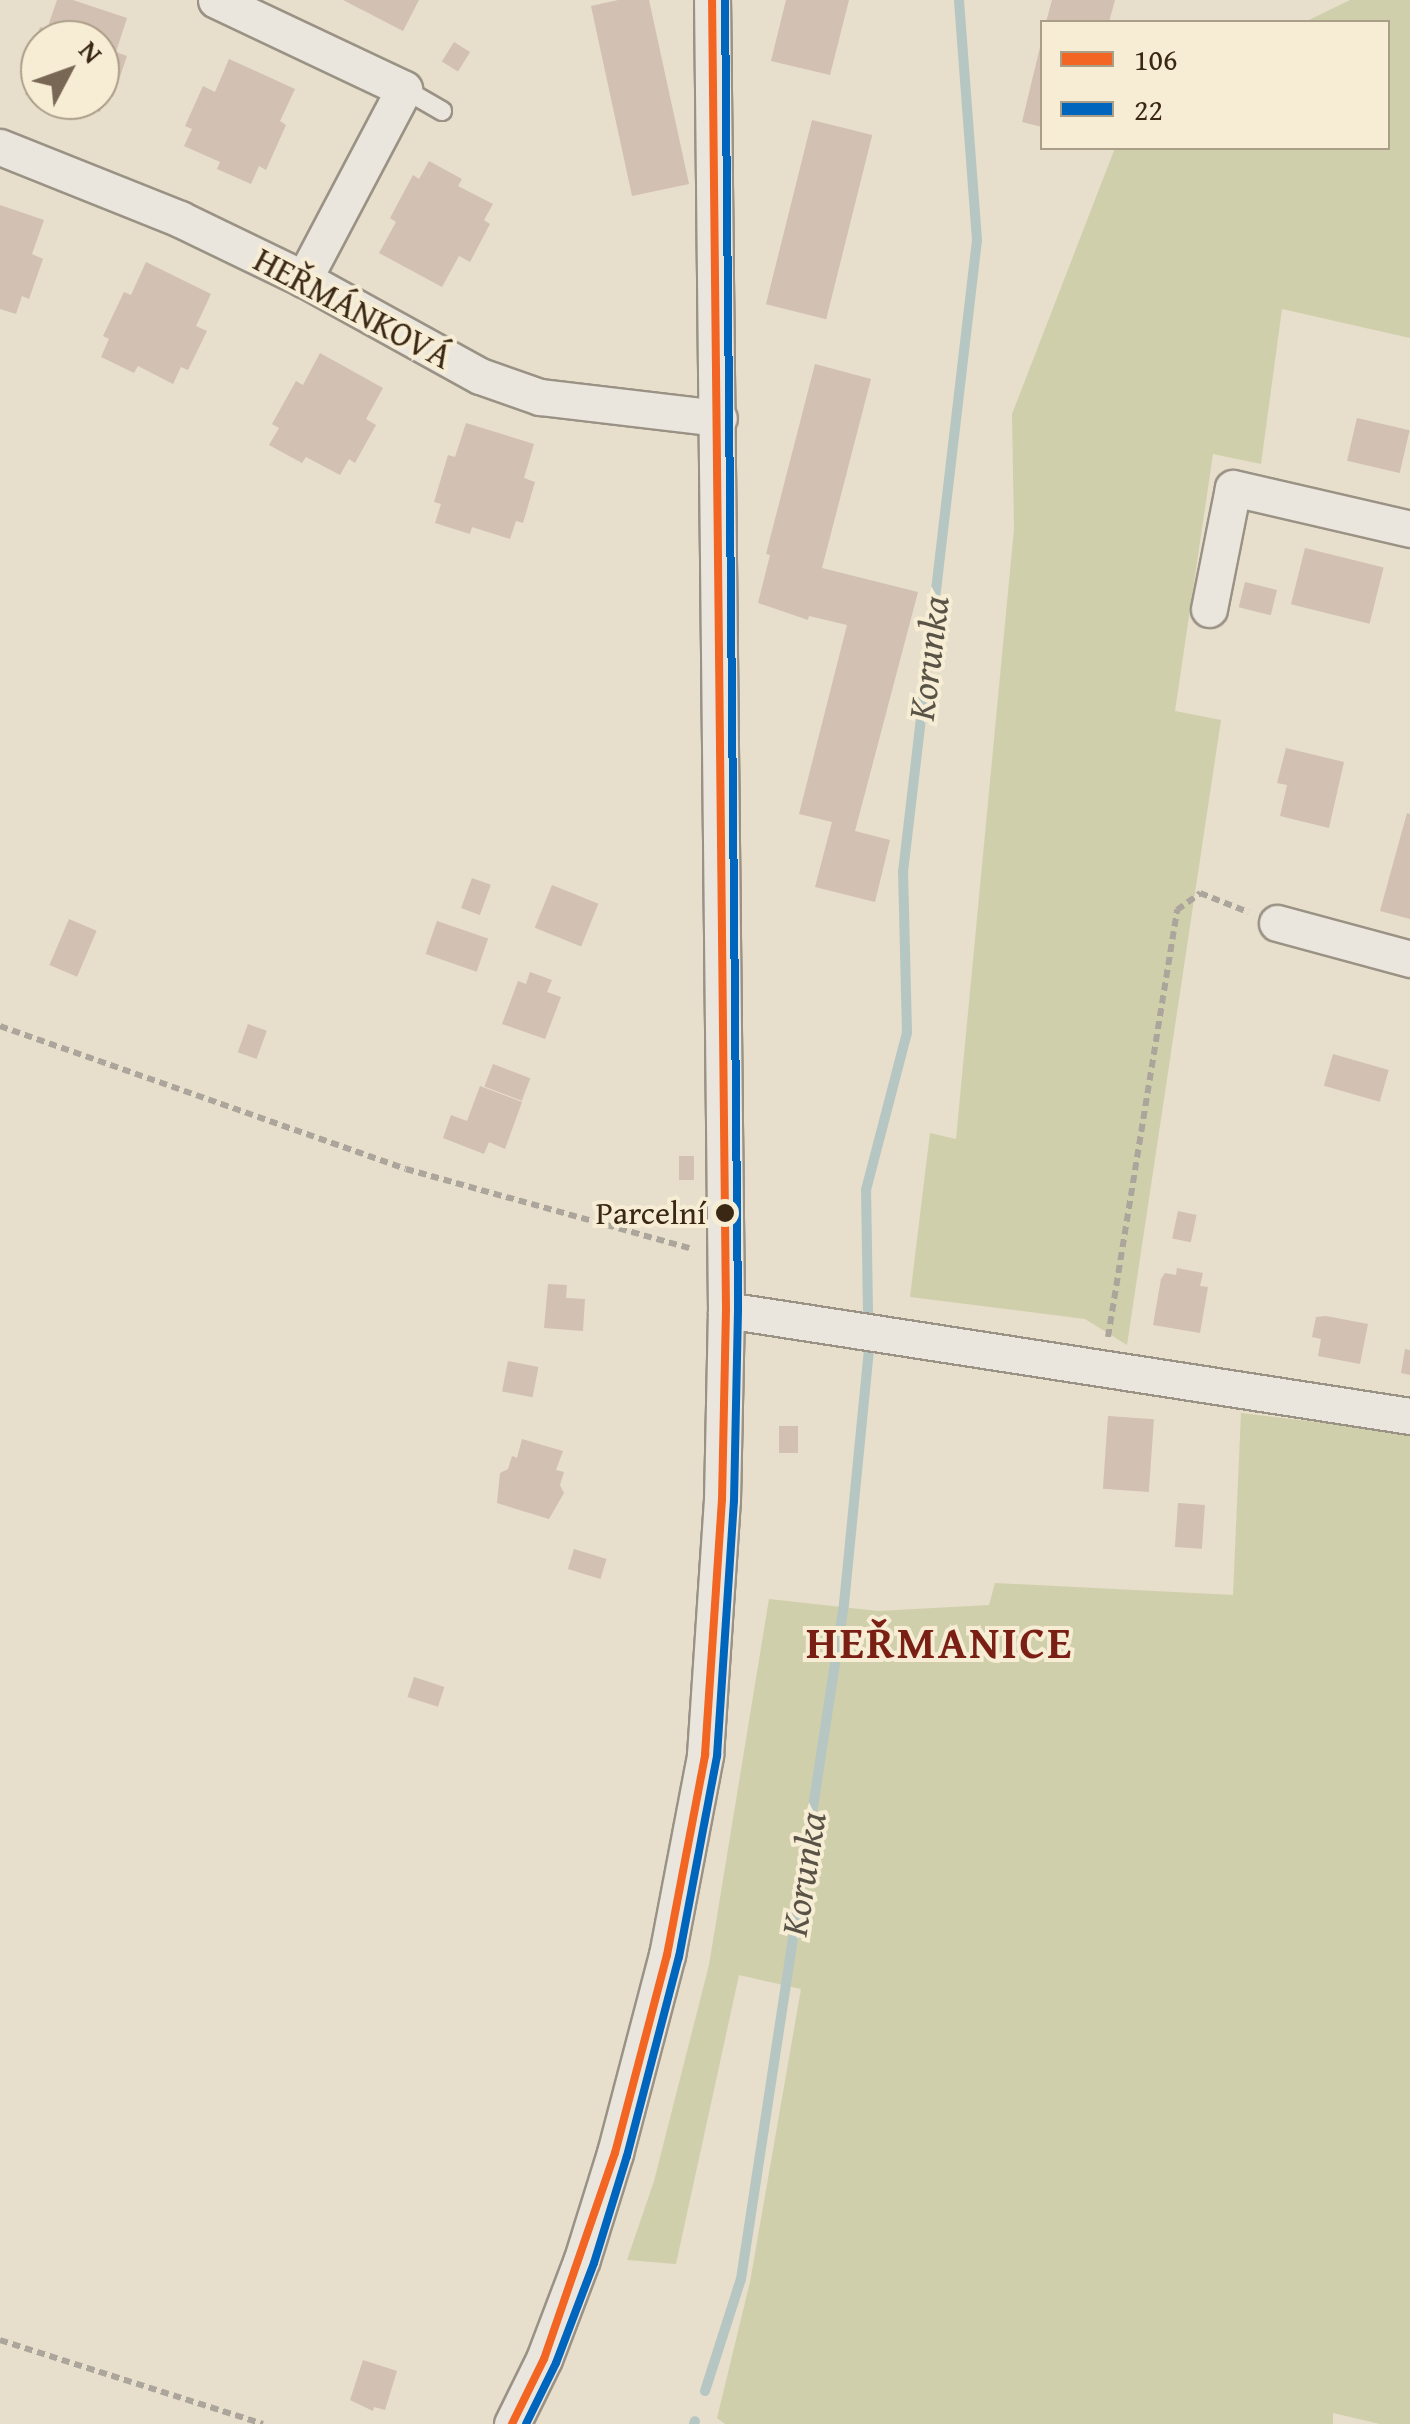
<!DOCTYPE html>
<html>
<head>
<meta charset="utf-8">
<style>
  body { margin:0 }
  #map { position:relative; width:1410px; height:2424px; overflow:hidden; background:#e7decb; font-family:"Gentium Book Plus",serif }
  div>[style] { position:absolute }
  .green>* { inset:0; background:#d0cfab }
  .stream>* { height:10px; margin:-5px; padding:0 5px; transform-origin:5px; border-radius:5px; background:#b6c6c2 }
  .building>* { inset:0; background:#d2c0b3; transform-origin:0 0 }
  .path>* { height:6px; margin-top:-3px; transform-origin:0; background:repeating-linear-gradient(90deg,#aba59b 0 8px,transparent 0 13px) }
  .roads { filter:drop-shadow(2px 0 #9a9285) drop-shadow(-2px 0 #9a9285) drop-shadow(0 2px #9a9285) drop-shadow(0 -2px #9a9285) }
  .service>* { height:18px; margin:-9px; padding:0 9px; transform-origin:9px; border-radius:9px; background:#ebe6dd }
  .minor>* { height:35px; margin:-17.5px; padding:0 17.5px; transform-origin:17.5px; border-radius:17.5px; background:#ebe6dd }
  .bus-1>* { height:8px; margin:-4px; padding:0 4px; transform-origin:4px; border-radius:4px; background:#f26522 }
  .bus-2>* { height:8px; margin:-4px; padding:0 4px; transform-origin:4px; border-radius:4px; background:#0065bd }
  .dots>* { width:28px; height:28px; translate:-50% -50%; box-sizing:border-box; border:5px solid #f7edd5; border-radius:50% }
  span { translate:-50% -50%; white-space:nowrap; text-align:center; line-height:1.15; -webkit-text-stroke:8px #f7edd5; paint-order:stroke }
  .bus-label { font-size:32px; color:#3a2714 }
  .right { translate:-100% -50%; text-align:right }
  .street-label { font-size:35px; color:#3a2714 }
  .water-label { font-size:38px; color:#595347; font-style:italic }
  .district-label { font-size:45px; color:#7a1f14; font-weight:700; letter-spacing:2.5px }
  .legend { position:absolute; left:1040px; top:20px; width:350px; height:130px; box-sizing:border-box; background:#f7edd5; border:2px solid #ab9e88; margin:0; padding:12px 18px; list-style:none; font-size:30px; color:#3a2714 }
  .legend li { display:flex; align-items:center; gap:20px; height:50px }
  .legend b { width:50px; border:2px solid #ab9e88 }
  .north { position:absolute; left:20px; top:20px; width:100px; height:100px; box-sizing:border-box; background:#f7edd5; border:2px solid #ab9e88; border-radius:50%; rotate:49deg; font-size:28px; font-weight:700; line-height:40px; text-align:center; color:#3a2714 }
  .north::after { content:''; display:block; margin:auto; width:35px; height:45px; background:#776754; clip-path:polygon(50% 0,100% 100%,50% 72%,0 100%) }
</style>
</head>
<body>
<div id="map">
  <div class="green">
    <div style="clip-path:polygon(1350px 0,1410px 0,1410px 338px,1282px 309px,1261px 464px,1213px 454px,1175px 711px,1221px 720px,1127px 1345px,1085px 1319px,910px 1297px,930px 1133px,956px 1139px,1014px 529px,1012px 414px,1115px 148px,1388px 148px,1388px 22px,1305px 22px)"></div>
    <div style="clip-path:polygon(1241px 1413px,1410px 1433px,1410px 2424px,1380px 2424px,1333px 2413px,1333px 2424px,725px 2424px,717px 2418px,750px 2282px,801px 1989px,739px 1975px,676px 2264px,627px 2260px,654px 2181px,709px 1965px,769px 1599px,878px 1611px,989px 1605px,995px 1583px,1233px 1595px)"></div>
  </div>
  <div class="stream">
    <div style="left:868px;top:1313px;width:123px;rotate:-90.9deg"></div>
    <div style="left:866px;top:1190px;width:162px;rotate:-75.4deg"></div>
    <div style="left:907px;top:1033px;width:161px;rotate:-91.4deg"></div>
    <div style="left:903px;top:872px;width:636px;rotate:-83.32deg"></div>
    <div style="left:977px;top:240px;width:241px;rotate:-94.3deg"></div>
    <div style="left:705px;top:2391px;width:118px;rotate:-72.2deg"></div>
    <div style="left:741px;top:2279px;width:683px;rotate:-81.32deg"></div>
    <div style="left:844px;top:1604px;width:254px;rotate:-84.4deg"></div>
    <div style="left:694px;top:2424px;width:3px;rotate:-72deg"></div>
  </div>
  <div class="building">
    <div style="clip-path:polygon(57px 0,73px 0,127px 18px,116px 52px,127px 56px,113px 97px,106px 95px,100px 112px,66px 101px,100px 100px,100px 40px,40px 40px,40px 99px,25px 95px,32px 76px,25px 73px,40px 27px,47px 29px)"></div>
    <div style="clip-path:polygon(343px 0,419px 0,403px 31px)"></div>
    <div style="clip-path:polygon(618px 0,649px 0,689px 184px,632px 196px,591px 6px)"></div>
    <div style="clip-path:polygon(786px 0,849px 0,830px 75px,771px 61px)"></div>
    <div style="clip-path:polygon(1052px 0,1115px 0,1109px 22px,1046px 22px)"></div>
    <div style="left:454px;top:42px;width:19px;height:23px;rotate:32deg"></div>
    <div style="clip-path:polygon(1041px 43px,1042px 43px,1042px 127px,1022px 122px)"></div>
    <div style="clip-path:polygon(229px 59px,295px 89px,280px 121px,286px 125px,266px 170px,259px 166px,251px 184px,217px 169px,220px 162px,184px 146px,192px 129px,185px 126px,203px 86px,215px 92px)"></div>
    <div style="left:812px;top:120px;width:62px;height:190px;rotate:14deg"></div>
    <div style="clip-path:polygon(429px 161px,462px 179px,458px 186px,493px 204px,484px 220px,490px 224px,470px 262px,459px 256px,442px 287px,379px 253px,396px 222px,390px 218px,413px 175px,419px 179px)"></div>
    <div style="clip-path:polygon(0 205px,44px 220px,32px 254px,43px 259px,29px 299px,22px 296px,16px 314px,0 309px)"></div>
    <div style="clip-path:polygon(146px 262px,211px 294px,196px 326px,207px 331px,188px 370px,181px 367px,173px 384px,138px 366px,134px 373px,101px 357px,109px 339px,103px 336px,124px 292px,131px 295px)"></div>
    <div style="clip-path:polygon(320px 353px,383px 388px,366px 419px,376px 425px,355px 463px,349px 459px,340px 475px,306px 457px,302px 463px,269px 445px,279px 428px,272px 424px,296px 381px,303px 385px)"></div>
    <div style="clip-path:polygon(815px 364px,871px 379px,822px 568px,918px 592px,855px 831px,890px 840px,875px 902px,815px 887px,832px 822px,799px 814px,847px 625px,809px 616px,808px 620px,758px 603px,770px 555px,766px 554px)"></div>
    <div style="left:1357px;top:418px;width:54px;height:44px;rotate:13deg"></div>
    <div style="clip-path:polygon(466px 423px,534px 444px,524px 478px,535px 482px,523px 523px,516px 521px,510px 539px,472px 527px,470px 534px,435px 523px,441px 504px,434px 502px,448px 455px,455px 457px)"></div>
    <div style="left:1305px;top:548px;width:81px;height:58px;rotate:14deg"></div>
    <div style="left:1245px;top:582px;width:33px;height:26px;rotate:14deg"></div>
    <div style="clip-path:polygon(1286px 748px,1344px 762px,1329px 828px,1280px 816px,1287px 785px,1277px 783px)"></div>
    <div style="clip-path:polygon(1407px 813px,1410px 814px,1410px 919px,1380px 911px)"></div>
    <div style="left:472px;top:878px;width:20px;height:32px;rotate:20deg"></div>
    <div style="left:552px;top:885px;width:50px;height:46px;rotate:22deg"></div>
    <div style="left:69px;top:919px;width:30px;height:50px;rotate:23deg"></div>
    <div style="left:437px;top:921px;width:54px;height:35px;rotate:19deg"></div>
    <div style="clip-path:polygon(530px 972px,552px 980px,547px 992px,561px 997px,545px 1039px,502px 1024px,518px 981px,526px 984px)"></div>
    <div style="left:248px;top:1024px;width:20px;height:30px;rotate:20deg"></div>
    <div style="left:1333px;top:1054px;width:58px;height:33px;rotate:16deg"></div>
    <div style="left:493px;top:1064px;width:40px;height:24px;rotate:21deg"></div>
    <div style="clip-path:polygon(480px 1086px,522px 1102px,505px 1149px,489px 1142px,484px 1154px,443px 1138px,451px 1115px,467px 1121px)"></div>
    <div style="left:679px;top:1156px;width:15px;height:24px"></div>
    <div style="left:1178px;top:1211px;width:19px;height:28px;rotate:12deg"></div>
    <div style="clip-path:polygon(1177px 1268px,1203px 1273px,1200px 1286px,1208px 1287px,1200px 1333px,1153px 1325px,1161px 1279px,1165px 1273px,1176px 1275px)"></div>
    <div style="clip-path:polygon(548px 1284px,567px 1285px,566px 1298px,585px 1299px,583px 1331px,544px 1328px)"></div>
    <div style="clip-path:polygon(1326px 1316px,1368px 1324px,1360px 1364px,1318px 1356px,1321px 1339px,1312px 1337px,1316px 1317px)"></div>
    <div style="clip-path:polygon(1405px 1349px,1410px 1350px,1410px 1375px,1401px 1373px)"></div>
    <div style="left:508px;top:1361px;width:31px;height:31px;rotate:11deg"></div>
    <div style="left:1108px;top:1416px;width:46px;height:73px;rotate:4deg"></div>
    <div style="left:779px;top:1426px;width:19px;height:27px"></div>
    <div style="clip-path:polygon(522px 1439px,563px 1451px,556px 1470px,564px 1472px,560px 1485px,564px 1493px,549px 1519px,497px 1503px,500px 1473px,508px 1469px,512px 1456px,517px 1458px)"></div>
    <div style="left:1178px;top:1503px;width:27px;height:44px;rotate:4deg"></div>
    <div style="left:574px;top:1549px;width:34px;height:21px;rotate:17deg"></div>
    <div style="left:414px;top:1677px;width:32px;height:21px;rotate:18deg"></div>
    <div style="clip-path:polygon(363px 2360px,397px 2371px,385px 2410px,374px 2407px,373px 2411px,350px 2400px)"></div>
  </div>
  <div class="path">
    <div style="left:0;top:1026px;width:430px;rotate:19.4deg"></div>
    <div style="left:406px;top:1169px;width:298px;rotate:15.6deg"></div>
    <div style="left:1108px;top:1337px;width:433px;rotate:-80.8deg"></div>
    <div style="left:1177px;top:910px;width:29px;rotate:-36deg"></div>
    <div style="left:1200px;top:893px;width:52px;rotate:21.6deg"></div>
    <div style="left:0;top:2340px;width:276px;rotate:17.7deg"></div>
  </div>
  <div class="roads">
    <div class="service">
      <div style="left:404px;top:89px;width:44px;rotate:30.1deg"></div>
    </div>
    <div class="minor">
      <div style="left:216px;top:0;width:208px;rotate:25.3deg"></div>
      <div style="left:404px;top:89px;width:215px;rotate:117.8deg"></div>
      <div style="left:0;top:147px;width:194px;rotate:21.8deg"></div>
      <div style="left:180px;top:219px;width:138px;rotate:25.8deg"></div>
      <div style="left:304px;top:279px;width:201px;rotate:28.9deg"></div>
      <div style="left:480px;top:376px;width:64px;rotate:19.3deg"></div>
      <div style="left:540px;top:397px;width:180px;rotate:6.7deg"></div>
      <div style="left:1209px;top:609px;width:123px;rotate:-78.8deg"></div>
      <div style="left:1233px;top:488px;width:182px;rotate:13deg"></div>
      <div style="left:1277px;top:923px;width:138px;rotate:15.1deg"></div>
      <div style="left:726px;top:1310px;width:692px;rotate:8.81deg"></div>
      <div style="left:512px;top:2424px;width:72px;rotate:-63.8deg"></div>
      <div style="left:544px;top:2359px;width:107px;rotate:-69.2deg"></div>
      <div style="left:582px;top:2259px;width:111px;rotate:-72.7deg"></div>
      <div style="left:615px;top:2153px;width:205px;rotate:-75.3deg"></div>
      <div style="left:667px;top:1955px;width:204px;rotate:-79.2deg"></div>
      <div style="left:705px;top:1755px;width:256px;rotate:-86.2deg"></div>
      <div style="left:722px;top:1500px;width:190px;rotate:-88.8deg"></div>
      <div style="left:726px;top:1310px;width:1310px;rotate:-90.61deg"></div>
    </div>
  </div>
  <div class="bus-1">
    <div style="left:512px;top:2424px;width:72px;rotate:-63.8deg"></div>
    <div style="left:544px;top:2359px;width:218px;rotate:-71deg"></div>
    <div style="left:615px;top:2153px;width:205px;rotate:-75.3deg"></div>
    <div style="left:667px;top:1955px;width:204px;rotate:-79.2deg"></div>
    <div style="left:705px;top:1755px;width:256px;rotate:-86.2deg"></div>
    <div style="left:722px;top:1500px;width:190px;rotate:-88.8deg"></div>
    <div style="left:726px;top:1310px;width:1310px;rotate:-90.61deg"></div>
  </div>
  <div class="bus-2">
    <div style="left:526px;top:2424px;width:68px;rotate:-63.8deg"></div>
    <div style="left:556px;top:2363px;width:107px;rotate:-69.2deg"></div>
    <div style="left:594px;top:2263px;width:112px;rotate:-72.9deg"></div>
    <div style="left:627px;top:2156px;width:206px;rotate:-75.4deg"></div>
    <div style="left:679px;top:1957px;width:205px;rotate:-79.3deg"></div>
    <div style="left:717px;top:1756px;width:256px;rotate:-86.2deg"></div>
    <div style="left:734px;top:1501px;width:191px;rotate:-88.8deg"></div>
    <div style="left:738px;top:1310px;width:1310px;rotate:-90.57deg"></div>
  </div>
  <div class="dots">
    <div style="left:725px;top:1213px;background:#3a2714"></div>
  </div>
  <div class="bus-label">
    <span class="right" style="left:706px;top:1213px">Parcelní</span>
  </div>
  <div class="street-label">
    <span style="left:353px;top:308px;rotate:28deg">HEŘMÁNKOVÁ</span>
  </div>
  <div class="water-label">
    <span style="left:928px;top:658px;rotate:-83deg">Korunka</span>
    <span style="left:803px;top:1874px;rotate:-81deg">Korunka</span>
  </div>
  <div class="district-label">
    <span style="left:940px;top:1642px">HEŘMANICE</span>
  </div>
  <ul class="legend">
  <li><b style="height:12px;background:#f26522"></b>106</li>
  <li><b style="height:12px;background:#0065bd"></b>22</li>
  </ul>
  <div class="north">N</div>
</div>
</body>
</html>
